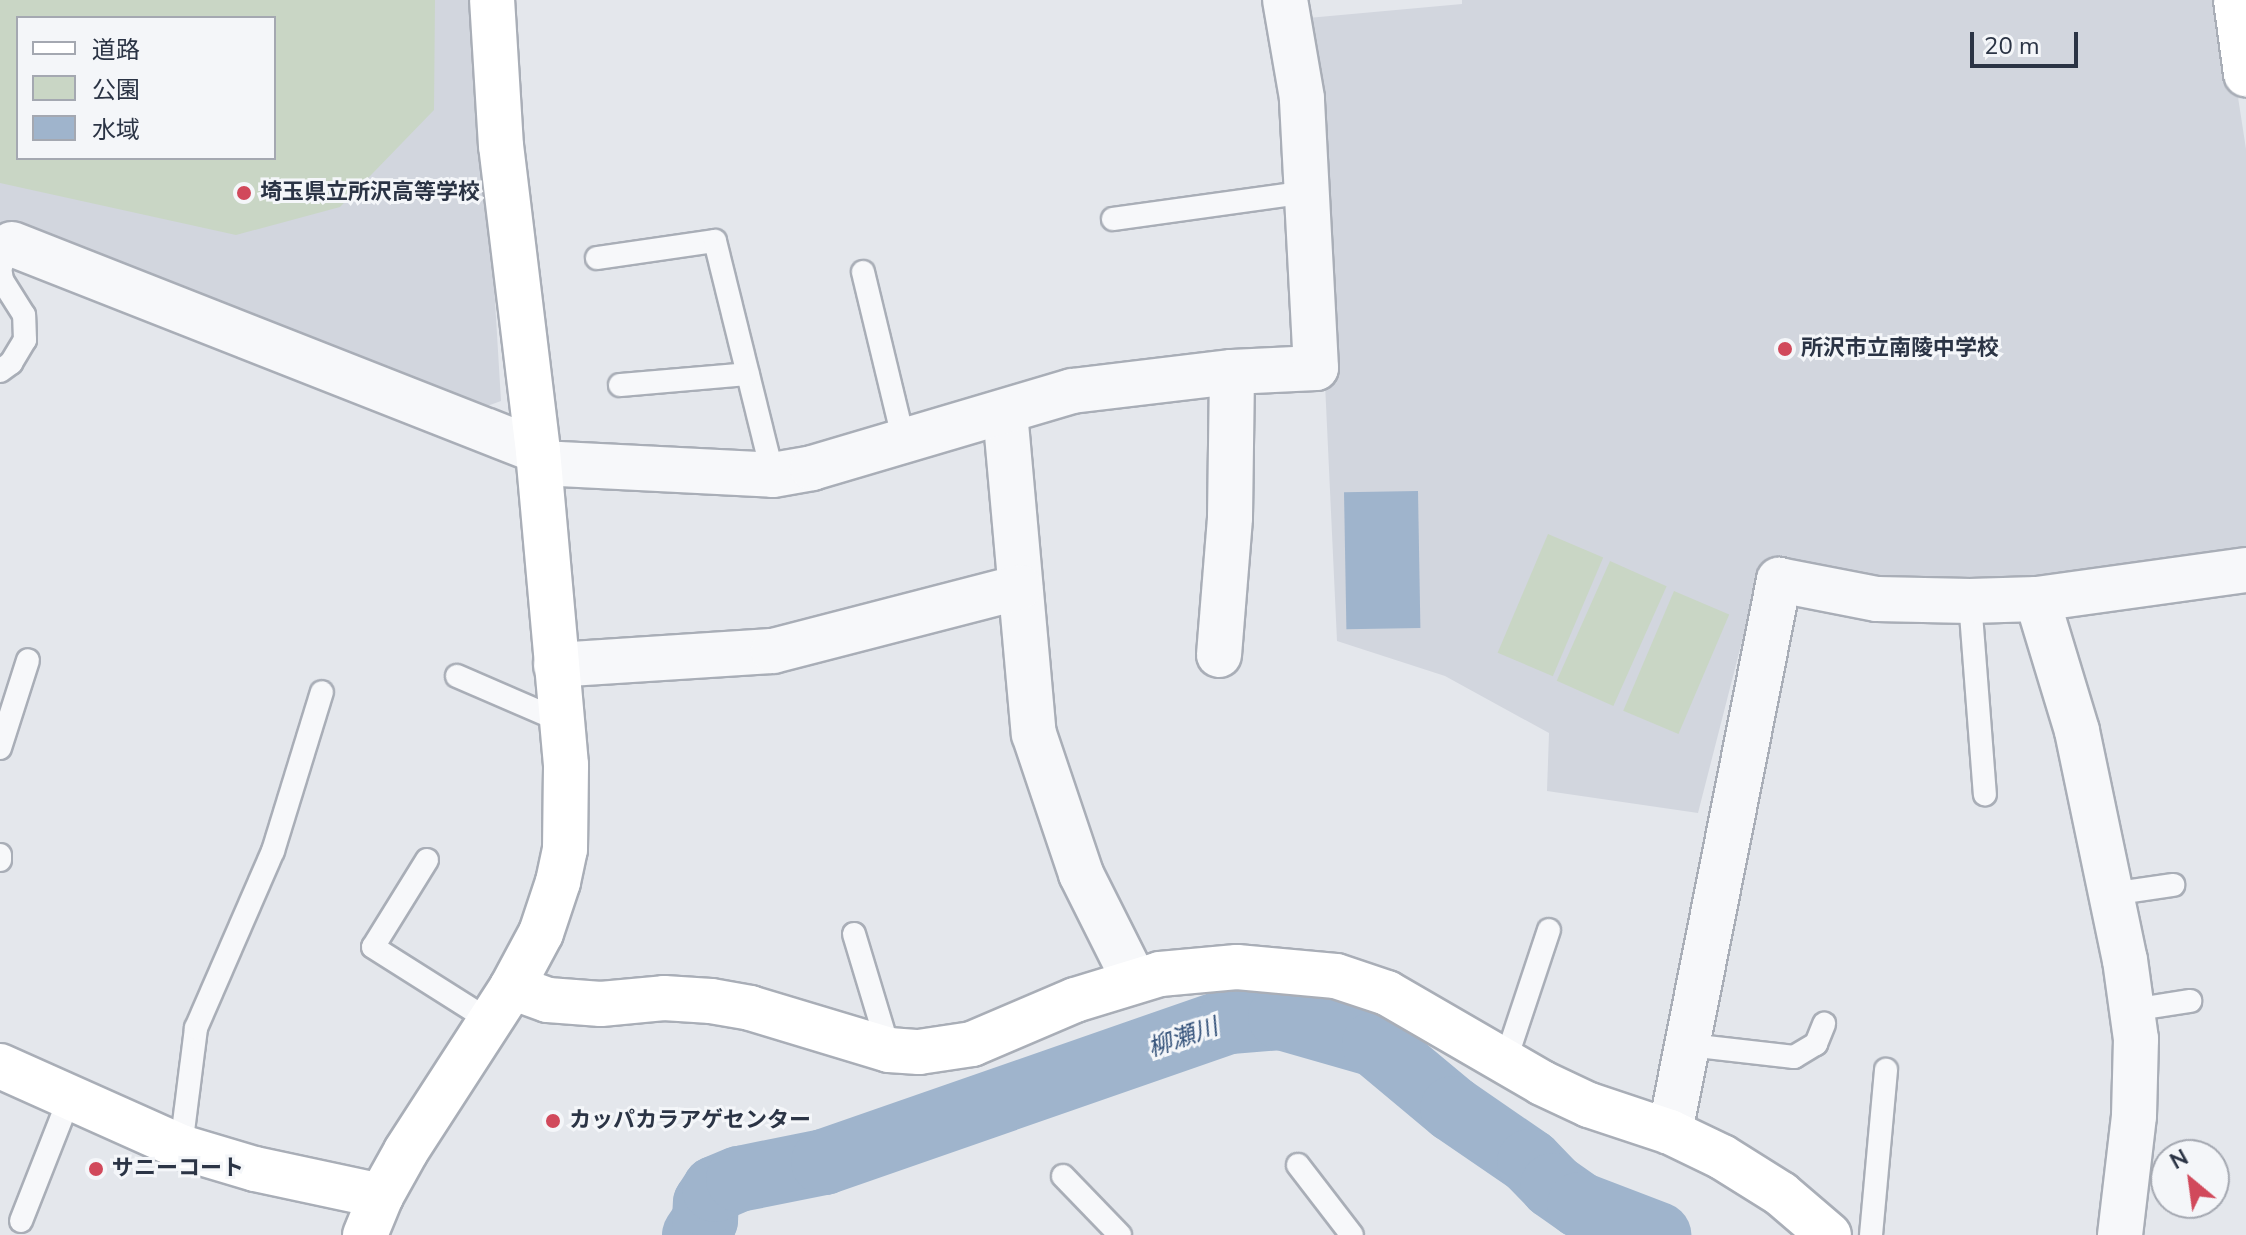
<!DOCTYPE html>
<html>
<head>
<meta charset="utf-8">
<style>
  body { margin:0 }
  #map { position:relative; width:2246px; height:1235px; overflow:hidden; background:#e4e7ec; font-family:"Nunito Sans","Noto Sans JP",sans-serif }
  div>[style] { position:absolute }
  .built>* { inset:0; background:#d2d6de }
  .green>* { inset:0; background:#c9d6c5; transform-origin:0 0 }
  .water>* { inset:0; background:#9fb4cc; transform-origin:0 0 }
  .river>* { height:66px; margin:-33px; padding:0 33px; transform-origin:33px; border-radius:33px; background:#9fb4cc }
  .roads { filter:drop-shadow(2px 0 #a9aeb7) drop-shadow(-2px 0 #a9aeb7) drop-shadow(0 2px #a9aeb7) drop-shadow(0 -2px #a9aeb7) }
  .lane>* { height:22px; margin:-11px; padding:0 11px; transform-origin:11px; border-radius:11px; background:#f7f8fa }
  .street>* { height:44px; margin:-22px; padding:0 22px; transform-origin:22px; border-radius:22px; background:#f7f8fa }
  .secondary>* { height:44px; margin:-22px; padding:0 22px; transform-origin:22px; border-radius:22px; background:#fff }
  .dots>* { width:22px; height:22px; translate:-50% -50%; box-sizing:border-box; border:4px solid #f4f6f9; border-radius:50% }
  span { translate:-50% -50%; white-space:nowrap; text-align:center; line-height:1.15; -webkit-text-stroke:6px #f4f6f9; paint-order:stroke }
  .poi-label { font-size:22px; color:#2b3445; font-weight:700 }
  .left { translate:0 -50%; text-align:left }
  .water-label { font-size:24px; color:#34527a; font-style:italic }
  .legend { position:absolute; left:16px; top:16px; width:260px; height:144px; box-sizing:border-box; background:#f4f6f9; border:2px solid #a4a8b1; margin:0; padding:10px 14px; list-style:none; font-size:24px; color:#2b3445 }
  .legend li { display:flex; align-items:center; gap:16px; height:40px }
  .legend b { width:40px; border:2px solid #a4a8b1 }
  .north { position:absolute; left:2150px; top:1139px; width:80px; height:80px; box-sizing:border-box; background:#f4f6f9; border:2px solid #a4a8b1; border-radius:50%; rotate:331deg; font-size:22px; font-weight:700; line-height:32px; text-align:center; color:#2b3445 }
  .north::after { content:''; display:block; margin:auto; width:28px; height:36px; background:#d1495b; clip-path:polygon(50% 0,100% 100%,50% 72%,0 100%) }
  .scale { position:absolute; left:1970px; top:32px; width:108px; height:36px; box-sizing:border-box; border:4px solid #2b3445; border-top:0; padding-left:10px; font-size:24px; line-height:28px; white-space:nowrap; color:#2b3445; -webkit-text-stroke:6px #f4f6f9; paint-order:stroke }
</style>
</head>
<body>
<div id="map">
  <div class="built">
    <div style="clip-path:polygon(evenodd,0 0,477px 0,501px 401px,476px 410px,0 228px,0 0,18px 18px,274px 18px,274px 158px,18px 158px,18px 18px)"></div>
    <div style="clip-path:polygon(1462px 0,2223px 0,2246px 149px,2246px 550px,2034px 584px,1853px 580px,1762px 563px,1698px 813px,1547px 791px,1549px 733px,1445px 676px,1337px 641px,1308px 18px,1462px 4px)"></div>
  </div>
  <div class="green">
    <div style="clip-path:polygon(evenodd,0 0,435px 0,434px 110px,340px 207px,236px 235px,0 183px,0 0,274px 18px,274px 158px,18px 158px,18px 18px,274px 18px)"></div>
    <div style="left:1548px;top:534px;width:60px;height:129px;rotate:23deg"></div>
    <div style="left:1610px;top:561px;width:62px;height:131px;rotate:24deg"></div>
    <div style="left:1674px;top:591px;width:60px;height:130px;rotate:23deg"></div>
  </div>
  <div class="water">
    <div style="left:1418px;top:491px;width:137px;height:74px;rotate:89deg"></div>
  </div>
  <div class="river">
    <div style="left:695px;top:1235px;width:18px;rotate:-56deg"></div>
    <div style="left:705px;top:1220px;width:17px;rotate:-87deg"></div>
    <div style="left:706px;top:1203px;width:17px;rotate:-57deg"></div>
    <div style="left:715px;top:1189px;width:26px;rotate:-23deg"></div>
    <div style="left:739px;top:1179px;width:87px;rotate:-11.3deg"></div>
    <div style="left:824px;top:1162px;width:430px;rotate:-19.2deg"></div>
    <div style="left:1230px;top:1021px;width:51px;rotate:-4.5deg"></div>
    <div style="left:1281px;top:1017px;width:98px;rotate:16deg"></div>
    <div style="left:1375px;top:1044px;width:102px;rotate:39.8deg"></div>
    <div style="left:1453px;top:1109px;width:93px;rotate:34.5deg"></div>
    <div style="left:1530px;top:1162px;width:33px;rotate:46deg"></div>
    <div style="left:1553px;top:1186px;width:33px;rotate:35deg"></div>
    <div style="left:1580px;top:1205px;width:84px;rotate:21deg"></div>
  </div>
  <div class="roads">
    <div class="lane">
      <div style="left:1113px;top:219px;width:197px;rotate:-7.9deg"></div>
      <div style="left:597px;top:258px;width:119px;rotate:-8.2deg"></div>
      <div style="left:715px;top:241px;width:241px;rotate:76.1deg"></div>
      <div style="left:863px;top:272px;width:174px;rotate:76.4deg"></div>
      <div style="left:0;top:371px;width:14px;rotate:-36deg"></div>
      <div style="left:11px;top:363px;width:27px;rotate:-59deg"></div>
      <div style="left:25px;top:340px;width:25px;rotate:-92deg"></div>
      <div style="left:24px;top:315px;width:41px;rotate:-122.2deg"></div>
      <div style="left:2px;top:280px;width:12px;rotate:-99deg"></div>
      <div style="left:0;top:268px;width:27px;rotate:-63deg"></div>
      <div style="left:620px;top:385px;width:128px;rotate:-4.9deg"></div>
      <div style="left:1970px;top:601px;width:194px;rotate:85.6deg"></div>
      <div style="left:457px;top:676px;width:113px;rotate:23.4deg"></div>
      <div style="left:0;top:748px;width:92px;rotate:-72.3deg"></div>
      <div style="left:0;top:855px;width:5px;rotate:90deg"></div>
      <div style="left:427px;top:860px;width:102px;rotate:121.8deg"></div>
      <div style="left:373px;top:947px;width:138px;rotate:32.3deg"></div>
      <div style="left:2111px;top:894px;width:63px;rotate:-8.3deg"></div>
      <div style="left:854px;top:934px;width:121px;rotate:73.2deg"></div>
      <div style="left:2132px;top:1010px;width:59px;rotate:-8.8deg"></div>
      <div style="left:1689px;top:1045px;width:106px;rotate:6.5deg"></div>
      <div style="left:1794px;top:1057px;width:26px;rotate:-31deg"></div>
      <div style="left:1816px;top:1044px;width:22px;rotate:-68deg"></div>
      <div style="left:1505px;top:1062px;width:139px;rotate:-71.6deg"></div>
      <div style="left:181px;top:1147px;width:120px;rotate:-82.8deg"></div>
      <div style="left:196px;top:1028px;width:193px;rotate:-66.5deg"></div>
      <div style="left:273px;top:851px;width:166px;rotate:-72.9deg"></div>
      <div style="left:1298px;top:1165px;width:88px;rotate:52.4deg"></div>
      <div style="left:1063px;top:1176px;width:82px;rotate:46deg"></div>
      <div style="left:21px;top:1221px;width:131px;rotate:-68.5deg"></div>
      <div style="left:1871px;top:1235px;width:166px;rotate:-84.8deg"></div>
    </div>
    <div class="street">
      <div style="left:12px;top:244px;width:565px;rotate:21.48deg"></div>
      <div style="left:1005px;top:412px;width:323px;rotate:84.9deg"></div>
      <div style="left:1034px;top:734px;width:148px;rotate:71.4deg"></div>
      <div style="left:1081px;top:874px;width:119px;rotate:63.4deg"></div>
      <div style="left:540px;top:463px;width:233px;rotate:2.9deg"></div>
      <div style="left:773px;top:475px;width:40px;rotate:-10deg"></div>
      <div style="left:812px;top:468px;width:271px;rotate:-16.5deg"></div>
      <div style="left:1072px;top:391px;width:161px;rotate:-6.8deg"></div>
      <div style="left:1232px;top:372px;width:84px;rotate:-2.7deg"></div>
      <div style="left:1316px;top:368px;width:270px;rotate:-93deg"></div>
      <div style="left:1302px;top:98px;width:99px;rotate:-99.8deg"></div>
      <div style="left:2037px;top:599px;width:138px;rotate:73.1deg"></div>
      <div style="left:2077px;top:731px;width:234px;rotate:78.2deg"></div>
      <div style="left:2125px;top:960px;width:80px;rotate:82.1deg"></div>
      <div style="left:2136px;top:1039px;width:77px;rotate:91.5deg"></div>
      <div style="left:2134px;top:1116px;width:120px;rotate:96.7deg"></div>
      <div style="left:1219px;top:655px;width:138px;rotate:-85.4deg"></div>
      <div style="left:1230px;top:517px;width:145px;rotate:-89.2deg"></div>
      <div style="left:556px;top:665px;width:217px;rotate:-3.7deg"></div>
      <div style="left:773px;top:651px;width:255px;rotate:-14.5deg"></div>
      <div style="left:1670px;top:1132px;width:563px;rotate:-78.83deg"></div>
      <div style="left:1779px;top:580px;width:100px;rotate:11deg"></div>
      <div style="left:1877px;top:599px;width:93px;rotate:1.2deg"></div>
      <div style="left:1970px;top:601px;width:67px;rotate:-1.7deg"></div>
      <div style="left:2037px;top:599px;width:211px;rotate:-7.9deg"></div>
    </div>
    <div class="secondary">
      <div style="left:2236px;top:0;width:75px;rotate:82.3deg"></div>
      <div style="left:512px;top:987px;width:38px;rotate:20deg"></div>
      <div style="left:548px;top:1000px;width:53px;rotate:4.3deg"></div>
      <div style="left:601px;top:1004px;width:63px;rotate:-5.4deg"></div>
      <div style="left:664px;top:998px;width:47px;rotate:3.7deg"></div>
      <div style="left:711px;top:1001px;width:40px;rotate:10deg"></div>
      <div style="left:750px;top:1008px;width:145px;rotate:16.8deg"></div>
      <div style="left:889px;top:1050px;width:30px;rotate:4deg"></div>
      <div style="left:919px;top:1052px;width:54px;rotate:-8.6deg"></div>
      <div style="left:972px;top:1044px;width:112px;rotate:-23.1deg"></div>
      <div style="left:1075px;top:1000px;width:89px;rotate:-17deg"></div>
      <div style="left:1160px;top:974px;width:77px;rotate:-5.2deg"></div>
      <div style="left:1237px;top:967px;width:99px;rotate:5.2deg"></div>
      <div style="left:1336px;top:976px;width:54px;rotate:18.4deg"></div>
      <div style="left:1387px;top:993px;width:179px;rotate:30.1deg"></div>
      <div style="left:1542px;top:1083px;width:52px;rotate:25.1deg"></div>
      <div style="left:1589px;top:1105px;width:85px;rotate:18.4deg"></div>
      <div style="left:1670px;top:1132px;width:58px;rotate:25.7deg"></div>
      <div style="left:1722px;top:1157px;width:70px;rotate:32.1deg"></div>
      <div style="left:1781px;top:1194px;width:63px;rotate:40.5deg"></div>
      <div style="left:0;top:1066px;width:198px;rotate:24.1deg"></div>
      <div style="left:181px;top:1147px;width:77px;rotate:16.6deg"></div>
      <div style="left:255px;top:1169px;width:129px;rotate:12.1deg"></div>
      <div style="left:365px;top:1235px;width:42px;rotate:-67.7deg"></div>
      <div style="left:381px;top:1196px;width:51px;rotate:-60.9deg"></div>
      <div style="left:406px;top:1151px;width:195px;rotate:-57.1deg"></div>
      <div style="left:512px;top:987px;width:61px;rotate:-61.8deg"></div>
      <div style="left:541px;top:933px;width:54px;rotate:-71.6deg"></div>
      <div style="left:558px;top:882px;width:34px;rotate:-78deg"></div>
      <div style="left:565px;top:849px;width:84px;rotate:-89.3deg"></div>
      <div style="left:566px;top:765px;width:315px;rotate:-95.1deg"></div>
      <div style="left:538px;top:451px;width:307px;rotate:-96.9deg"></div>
      <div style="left:501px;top:146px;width:146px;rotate:-93.5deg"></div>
    </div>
  </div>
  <div class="dots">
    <div style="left:244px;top:193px;background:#d1495b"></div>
    <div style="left:1785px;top:349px;background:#d1495b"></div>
    <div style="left:553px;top:1121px;background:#d1495b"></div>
    <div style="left:96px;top:1169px;background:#d1495b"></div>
  </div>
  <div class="poi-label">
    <span class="left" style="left:260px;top:193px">埼玉県立所沢高等学校</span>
    <span class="left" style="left:1801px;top:349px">所沢市立南陵中学校</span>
    <span class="left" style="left:569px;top:1121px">カッパカラアゲセンター</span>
    <span class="left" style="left:112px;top:1169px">サニーコート</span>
  </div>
  <div class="water-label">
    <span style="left:1183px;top:1038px;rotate:-19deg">柳瀬川</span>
  </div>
  <ul class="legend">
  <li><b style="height:10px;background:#fff"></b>道路</li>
  <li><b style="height:22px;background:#c9d6c5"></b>公園</li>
  <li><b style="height:22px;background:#9fb4cc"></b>水域</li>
  </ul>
  <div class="north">N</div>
  <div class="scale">20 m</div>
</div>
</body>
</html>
